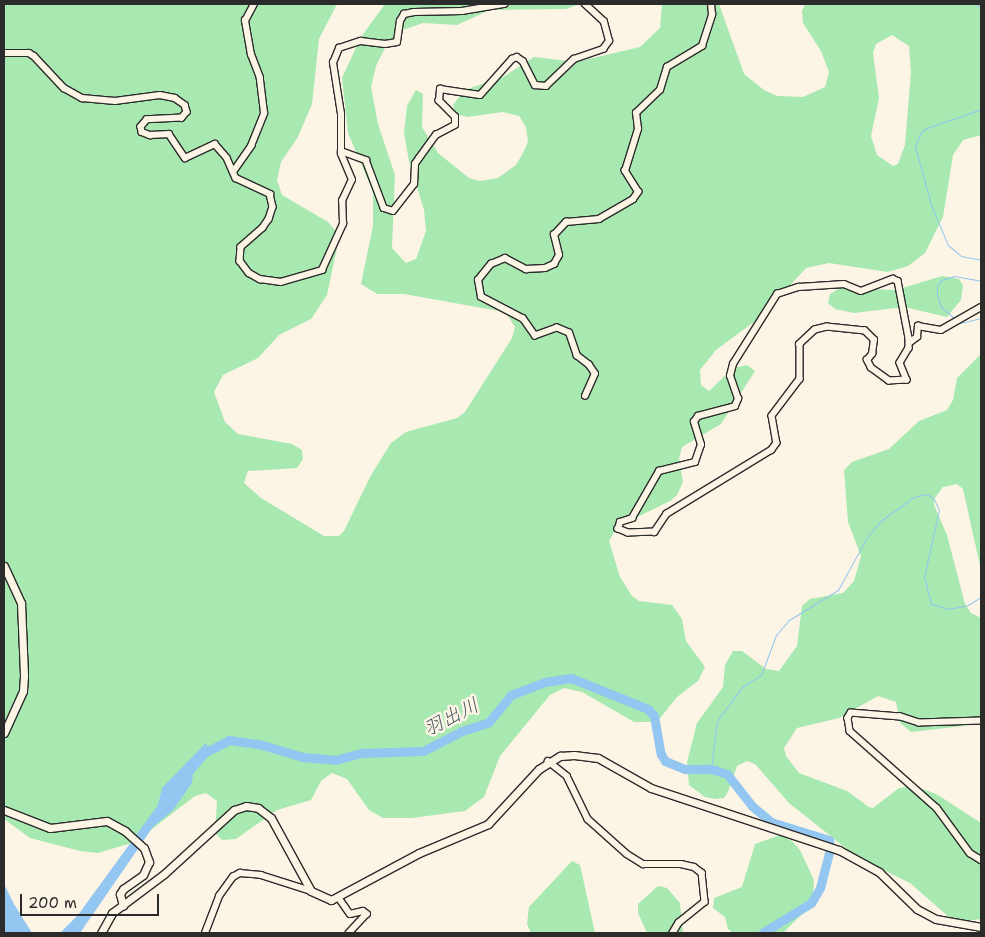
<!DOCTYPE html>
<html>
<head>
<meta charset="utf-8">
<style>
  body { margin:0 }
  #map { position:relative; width:985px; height:937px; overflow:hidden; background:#fcf5e5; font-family:"Shantell Sans","Klee One",sans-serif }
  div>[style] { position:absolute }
  .green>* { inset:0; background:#a8e8b1 }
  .water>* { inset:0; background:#93c6f0 }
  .stream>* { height:1px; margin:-0.5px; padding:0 0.5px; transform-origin:0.5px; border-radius:0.5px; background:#93c6f0 }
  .river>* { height:9px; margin:-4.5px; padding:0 4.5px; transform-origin:4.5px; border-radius:4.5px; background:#93c6f0 }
  .roads { filter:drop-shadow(1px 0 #2b2b2b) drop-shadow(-1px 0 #2b2b2b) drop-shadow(0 1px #2b2b2b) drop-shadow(0 -1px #2b2b2b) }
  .minor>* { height:5.5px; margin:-2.75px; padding:0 2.75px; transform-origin:2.75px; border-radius:2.75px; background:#fcf5e5 }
  .tertiary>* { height:7px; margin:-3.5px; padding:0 3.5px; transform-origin:3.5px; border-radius:3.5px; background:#fcf5e5 }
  span { translate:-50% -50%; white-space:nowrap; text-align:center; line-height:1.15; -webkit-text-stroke:5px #fcf5e5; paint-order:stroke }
  .water-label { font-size:20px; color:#4a5a66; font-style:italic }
  .frame { position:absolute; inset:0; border:5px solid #2b2b2b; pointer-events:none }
  .scale { position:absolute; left:20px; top:894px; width:139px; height:22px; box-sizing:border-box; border:2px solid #2b2b2b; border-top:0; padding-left:6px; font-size:15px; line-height:18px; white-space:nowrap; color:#2b2b2b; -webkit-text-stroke:4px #fcf5e5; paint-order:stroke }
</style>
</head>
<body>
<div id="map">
  <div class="green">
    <div style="clip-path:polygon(evenodd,4px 4px,337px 4px,319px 39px,312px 104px,298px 137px,281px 162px,277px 180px,282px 195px,328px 222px,336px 231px,337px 248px,327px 295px,311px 319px,279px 335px,258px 358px,223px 375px,214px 392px,225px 422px,238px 434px,292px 444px,302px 450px,303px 459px,297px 468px,248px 471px,244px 483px,261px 498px,324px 536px,339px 536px,344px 531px,371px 475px,391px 443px,406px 432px,457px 418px,465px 412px,512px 338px,515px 327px,508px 316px,499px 311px,404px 294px,377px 294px,361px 284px,373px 226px,373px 192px,348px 133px,342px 78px,361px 37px,385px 4px,580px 4px,566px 9px,490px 10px,457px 25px,423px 23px,403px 30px,386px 46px,376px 66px,371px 87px,378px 124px,395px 175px,392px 248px,406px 263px,416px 259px,426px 231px,424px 210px,409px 161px,404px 133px,407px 106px,416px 90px,423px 94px,422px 127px,438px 153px,469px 178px,480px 181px,498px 178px,516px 165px,523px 153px,528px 142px,526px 127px,519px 116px,503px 112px,467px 117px,456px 114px,453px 105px,464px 90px,503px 77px,534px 57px,576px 62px,640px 47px,660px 28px,662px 4px,719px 4px,744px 74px,764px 90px,777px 96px,803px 97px,825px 87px,829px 72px,821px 51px,803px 23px,802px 11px,805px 4px,981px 4px,981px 135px,963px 140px,953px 155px,943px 217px,925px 253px,908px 266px,888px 272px,829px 263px,806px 268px,762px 316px,716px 350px,700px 370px,701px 385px,709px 391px,733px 368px,747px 365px,755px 371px,721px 424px,682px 447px,679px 459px,683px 482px,677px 495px,670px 501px,617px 527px,609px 541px,620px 577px,632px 596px,639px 601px,672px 605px,682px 619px,686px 641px,705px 667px,698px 681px,677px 697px,657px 722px,634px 722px,582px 692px,564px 688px,550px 695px,500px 756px,484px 797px,465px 811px,412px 818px,383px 818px,369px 810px,347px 779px,332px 773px,321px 781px,311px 800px,277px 810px,236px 839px,222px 840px,215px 833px,217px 801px,206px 793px,195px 796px,135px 842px,98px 853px,80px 851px,30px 838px,4px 819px,4px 4px,892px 35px,909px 46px,911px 72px,905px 145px,898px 164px,893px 166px,877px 155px,871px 136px,879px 98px,873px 53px,876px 44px,892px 35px)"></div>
    <div style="clip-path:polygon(942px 276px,959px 279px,963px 285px,961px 300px,947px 317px,904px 307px,854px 313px,835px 309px,828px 303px,830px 294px,840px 288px,896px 290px)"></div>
    <div style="clip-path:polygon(981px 354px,981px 570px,963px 489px,957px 484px,943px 487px,934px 499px,934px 505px,947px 535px,965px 604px,971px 613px,981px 618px,981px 724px,911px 732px,900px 723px,896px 702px,878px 696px,839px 718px,797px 728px,784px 748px,786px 756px,799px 773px,847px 791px,869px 807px,873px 808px,899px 788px,916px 786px,938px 795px,981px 823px,981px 919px,966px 921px,950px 918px,910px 883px,857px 857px,789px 803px,755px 764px,747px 761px,737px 766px,728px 792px,724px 798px,715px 799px,705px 797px,689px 785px,687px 762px,697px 723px,723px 687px,725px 665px,733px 651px,742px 651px,766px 669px,779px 671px,797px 646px,802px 606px,810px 599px,843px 593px,854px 581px,861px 556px,848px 522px,844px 470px,852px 462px,889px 449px,919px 421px,947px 410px,953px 400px,957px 378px)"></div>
    <div style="clip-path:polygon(780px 835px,792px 841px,800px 850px,814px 880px,813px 897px,801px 915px,783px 933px,733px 933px,728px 929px,725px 917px,713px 908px,714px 898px,742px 887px,755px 844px)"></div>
    <div style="clip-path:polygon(572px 861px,580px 865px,595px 933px,531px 933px,527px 924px,529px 907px)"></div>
    <div style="clip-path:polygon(658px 886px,667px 888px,680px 903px,683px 933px,647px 933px,638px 913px,638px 904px)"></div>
  </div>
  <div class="water">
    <div style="clip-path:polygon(206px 743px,211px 753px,193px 774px,192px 783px,173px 810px,153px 827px,80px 933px,60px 933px,78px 915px,158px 805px,162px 788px)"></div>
    <div style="clip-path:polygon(4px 884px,14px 904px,32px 933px,4px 933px)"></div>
  </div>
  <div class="stream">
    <div style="left:976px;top:4px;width:6px;rotate:39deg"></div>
    <div style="left:981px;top:109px;width:57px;rotate:160.6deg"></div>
    <div style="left:927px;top:128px;width:7px;rotate:146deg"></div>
    <div style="left:921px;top:132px;width:15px;rotate:113deg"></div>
    <div style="left:915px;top:146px;width:61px;rotate:74.8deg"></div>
    <div style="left:931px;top:205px;width:43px;rotate:67deg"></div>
    <div style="left:948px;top:245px;width:17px;rotate:40deg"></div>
    <div style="left:961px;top:256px;width:20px;rotate:11deg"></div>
    <div style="left:955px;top:319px;width:18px;rotate:-139deg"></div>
    <div style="left:941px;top:307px;width:13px;rotate:-108deg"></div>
    <div style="left:937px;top:295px;width:9px;rotate:-90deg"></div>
    <div style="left:937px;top:286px;width:7px;rotate:-56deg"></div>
    <div style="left:941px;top:280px;width:14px;rotate:-17deg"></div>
    <div style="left:954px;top:276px;width:27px;rotate:10deg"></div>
    <div style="left:960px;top:323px;width:22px;rotate:-13deg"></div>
    <div style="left:711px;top:769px;width:48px;rotate:-82.9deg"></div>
    <div style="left:717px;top:721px;width:42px;rotate:-53.7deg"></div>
    <div style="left:742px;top:687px;width:22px;rotate:-32deg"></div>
    <div style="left:761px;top:675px;width:43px;rotate:-69.4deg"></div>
    <div style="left:776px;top:635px;width:20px;rotate:-49deg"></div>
    <div style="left:789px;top:620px;width:57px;rotate:-31.5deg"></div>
    <div style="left:838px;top:590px;width:60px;rotate:-61.3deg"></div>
    <div style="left:867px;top:537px;width:23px;rotate:-49deg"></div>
    <div style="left:882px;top:520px;width:39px;rotate:-36deg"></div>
    <div style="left:914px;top:497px;width:13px;rotate:-13deg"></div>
    <div style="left:927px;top:494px;width:9px;rotate:36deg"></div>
    <div style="left:934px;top:499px;width:12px;rotate:66deg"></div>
    <div style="left:939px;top:510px;width:69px;rotate:102.6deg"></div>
    <div style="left:924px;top:577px;width:28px;rotate:75deg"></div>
    <div style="left:931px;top:604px;width:18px;rotate:16deg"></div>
    <div style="left:948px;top:609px;width:20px;rotate:-11deg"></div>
    <div style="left:968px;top:605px;width:15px;rotate:-32deg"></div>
  </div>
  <div class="river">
    <div style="left:200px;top:755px;width:33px;rotate:-27deg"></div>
    <div style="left:229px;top:740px;width:30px;rotate:8deg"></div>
    <div style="left:259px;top:744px;width:46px;rotate:16.5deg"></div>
    <div style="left:303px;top:757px;width:32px;rotate:5deg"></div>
    <div style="left:335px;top:760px;width:28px;rotate:-15deg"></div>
    <div style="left:362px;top:753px;width:61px;rotate:-1.9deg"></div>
    <div style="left:423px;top:751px;width:44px;rotate:-27.1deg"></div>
    <div style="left:462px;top:731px;width:28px;rotate:-18deg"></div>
    <div style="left:489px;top:722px;width:35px;rotate:-51deg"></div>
    <div style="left:511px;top:695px;width:36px;rotate:-21deg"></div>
    <div style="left:545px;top:682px;width:26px;rotate:-9deg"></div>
    <div style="left:571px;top:678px;width:83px;rotate:21.9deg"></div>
    <div style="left:648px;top:709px;width:9px;rotate:49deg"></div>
    <div style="left:654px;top:716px;width:39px;rotate:80deg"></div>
    <div style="left:661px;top:754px;width:8px;rotate:60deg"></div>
    <div style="left:665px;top:761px;width:22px;rotate:22deg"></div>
    <div style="left:685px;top:769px;width:26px"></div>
    <div style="left:711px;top:769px;width:17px;rotate:17deg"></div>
    <div style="left:727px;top:774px;width:41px;rotate:52deg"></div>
    <div style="left:752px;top:806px;width:25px;rotate:40deg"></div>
    <div style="left:771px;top:822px;width:61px;rotate:17.2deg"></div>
    <div style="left:829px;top:840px;width:9px;rotate:84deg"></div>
    <div style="left:830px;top:849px;width:40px;rotate:104.4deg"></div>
    <div style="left:820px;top:888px;width:17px;rotate:121deg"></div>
    <div style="left:811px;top:903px;width:57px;rotate:148.5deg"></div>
  </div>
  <div class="roads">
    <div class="minor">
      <div style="left:4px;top:53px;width:25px"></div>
      <div style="left:29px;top:53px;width:6px;rotate:31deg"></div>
      <div style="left:34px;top:56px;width:44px;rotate:46.8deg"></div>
      <div style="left:64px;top:88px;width:21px;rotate:29deg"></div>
      <div style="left:82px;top:98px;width:33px;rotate:5deg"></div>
      <div style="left:115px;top:101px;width:45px;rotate:-7.6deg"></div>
      <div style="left:160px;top:95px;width:15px;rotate:11deg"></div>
      <div style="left:175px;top:98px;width:12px;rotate:35deg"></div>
      <div style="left:185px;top:105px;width:7px;rotate:74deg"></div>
      <div style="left:187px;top:112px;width:8px;rotate:130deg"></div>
      <div style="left:182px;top:118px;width:35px;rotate:177deg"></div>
      <div style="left:147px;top:120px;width:9px;rotate:131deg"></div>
      <div style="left:141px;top:127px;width:5px;rotate:79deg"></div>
      <div style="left:142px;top:132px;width:9px;rotate:21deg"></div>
      <div style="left:150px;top:135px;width:19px;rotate:-3deg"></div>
      <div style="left:169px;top:134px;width:29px;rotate:56deg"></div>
      <div style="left:185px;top:158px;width:33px;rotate:-25deg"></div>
      <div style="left:215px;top:144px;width:18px;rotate:49deg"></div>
      <div style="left:227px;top:158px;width:22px;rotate:66deg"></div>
      <div style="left:236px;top:178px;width:38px;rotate:25deg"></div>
      <div style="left:270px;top:194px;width:13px;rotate:77deg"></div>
      <div style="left:273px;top:207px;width:13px;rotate:108deg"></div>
      <div style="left:269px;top:219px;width:11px;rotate:124deg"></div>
      <div style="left:263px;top:228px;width:29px;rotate:139deg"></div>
      <div style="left:241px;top:247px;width:14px;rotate:94deg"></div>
      <div style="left:240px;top:261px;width:15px;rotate:53deg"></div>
      <div style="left:249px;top:273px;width:13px;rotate:29deg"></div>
      <div style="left:260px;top:279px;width:21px;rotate:8deg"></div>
      <div style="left:281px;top:282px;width:43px;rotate:-16.3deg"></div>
      <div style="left:322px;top:270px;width:51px;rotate:-65.5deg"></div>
      <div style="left:343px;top:224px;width:23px;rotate:-92deg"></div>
      <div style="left:342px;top:201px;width:23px;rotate:-65deg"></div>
      <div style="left:352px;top:180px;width:28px;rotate:-113deg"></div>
      <div style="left:341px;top:154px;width:40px;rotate:-90deg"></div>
      <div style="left:341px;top:114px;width:52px;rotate:-98.9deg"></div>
      <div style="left:333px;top:63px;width:16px;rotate:-68deg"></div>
      <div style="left:339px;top:48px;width:23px;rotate:-18deg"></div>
      <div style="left:361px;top:41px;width:24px;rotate:7deg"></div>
      <div style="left:385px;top:44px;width:12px;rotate:-9deg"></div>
      <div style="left:397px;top:42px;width:21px;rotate:-82deg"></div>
      <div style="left:400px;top:21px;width:8px;rotate:-60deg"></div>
      <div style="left:404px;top:14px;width:10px;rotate:-11deg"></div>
      <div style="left:414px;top:12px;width:48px;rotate:-1.2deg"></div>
      <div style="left:462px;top:11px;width:43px;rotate:-9.5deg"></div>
      <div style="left:341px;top:151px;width:27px;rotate:20deg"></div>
      <div style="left:366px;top:160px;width:51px;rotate:69.4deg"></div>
      <div style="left:384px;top:208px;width:9px;rotate:18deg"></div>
      <div style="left:393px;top:211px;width:34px;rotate:-52deg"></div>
      <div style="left:414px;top:184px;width:20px;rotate:-87deg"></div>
      <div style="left:415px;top:164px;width:7px;rotate:-56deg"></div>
      <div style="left:419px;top:158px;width:29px;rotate:-54deg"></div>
      <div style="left:436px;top:135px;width:21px;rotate:-28deg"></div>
      <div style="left:455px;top:125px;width:8px;rotate:-90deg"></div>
      <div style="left:455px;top:117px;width:23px;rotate:-135deg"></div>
      <div style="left:439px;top:101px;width:12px;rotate:-85deg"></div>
      <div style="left:440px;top:89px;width:40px;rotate:8.5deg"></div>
      <div style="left:480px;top:95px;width:48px;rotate:-48.4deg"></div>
      <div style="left:512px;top:59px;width:5px;rotate:-22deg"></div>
      <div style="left:517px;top:57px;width:7px;rotate:34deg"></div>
      <div style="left:523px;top:61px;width:27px;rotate:63deg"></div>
      <div style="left:535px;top:85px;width:11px;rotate:5deg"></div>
      <div style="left:546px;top:86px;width:39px;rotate:-44deg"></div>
      <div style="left:574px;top:59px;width:31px;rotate:-19deg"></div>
      <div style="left:603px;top:49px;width:10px;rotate:-53deg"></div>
      <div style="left:609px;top:41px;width:20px;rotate:-105deg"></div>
      <div style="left:604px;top:22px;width:26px;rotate:-137deg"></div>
      <div style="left:233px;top:172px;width:32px;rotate:-55deg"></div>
      <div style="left:251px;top:146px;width:35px;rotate:-68deg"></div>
      <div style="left:264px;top:113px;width:35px;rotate:-97deg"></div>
      <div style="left:260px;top:78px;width:25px;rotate:-111deg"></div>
      <div style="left:251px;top:55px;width:35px;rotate:-100deg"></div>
      <div style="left:245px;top:21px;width:19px;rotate:-62deg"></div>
      <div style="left:893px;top:279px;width:5px;rotate:22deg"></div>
      <div style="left:898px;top:281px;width:58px;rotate:79.1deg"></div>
      <div style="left:909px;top:338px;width:10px;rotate:90deg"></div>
      <div style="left:909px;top:348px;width:17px;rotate:121deg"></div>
      <div style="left:900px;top:363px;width:18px;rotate:68deg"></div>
      <div style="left:907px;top:380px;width:18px;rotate:177deg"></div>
      <div style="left:889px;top:381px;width:22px;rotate:-144deg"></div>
      <div style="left:871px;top:368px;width:9px;rotate:-117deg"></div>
      <div style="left:867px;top:360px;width:8px;rotate:-50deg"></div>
      <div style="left:872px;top:354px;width:14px;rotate:-82deg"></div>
      <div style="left:874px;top:340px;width:13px;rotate:-135deg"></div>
      <div style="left:865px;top:331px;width:38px;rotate:-174deg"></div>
      <div style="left:827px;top:327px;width:12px;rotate:166deg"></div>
      <div style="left:815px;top:330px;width:21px;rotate:137deg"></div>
      <div style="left:800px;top:344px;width:35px;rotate:90deg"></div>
      <div style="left:800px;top:379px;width:46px;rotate:127.1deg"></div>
      <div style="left:772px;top:416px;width:27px;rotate:80deg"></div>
      <div style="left:777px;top:443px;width:9px;rotate:126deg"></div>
      <div style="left:772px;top:450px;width:123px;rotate:148.6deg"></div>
      <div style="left:667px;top:514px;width:22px;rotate:124deg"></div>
      <div style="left:655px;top:532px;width:27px;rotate:178deg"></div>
      <div style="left:628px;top:533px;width:11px;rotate:-158deg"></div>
      <div style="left:618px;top:529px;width:7px;rotate:-74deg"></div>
      <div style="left:620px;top:522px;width:13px;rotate:-18deg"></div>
      <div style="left:632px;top:518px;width:54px;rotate:-60.1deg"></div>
      <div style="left:659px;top:471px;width:37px;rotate:-14deg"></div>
      <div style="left:695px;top:462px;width:18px;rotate:-71deg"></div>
      <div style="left:701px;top:445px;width:24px;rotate:-107deg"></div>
      <div style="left:694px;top:422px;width:7px;rotate:-56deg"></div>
      <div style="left:698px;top:416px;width:38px;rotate:-15deg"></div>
      <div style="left:735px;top:406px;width:8px;rotate:-67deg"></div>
      <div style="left:738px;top:399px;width:24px;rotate:-109deg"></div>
      <div style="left:730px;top:376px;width:12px;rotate:-76deg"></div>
      <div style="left:733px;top:364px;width:83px;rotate:-57.8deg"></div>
      <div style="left:777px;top:294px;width:23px;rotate:-18deg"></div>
      <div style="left:799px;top:287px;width:45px;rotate:-3.8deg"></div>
      <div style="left:844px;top:284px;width:18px;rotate:22deg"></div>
      <div style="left:861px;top:291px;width:34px;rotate:-21deg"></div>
      <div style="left:909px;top:343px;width:10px;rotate:-37deg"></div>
      <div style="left:917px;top:337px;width:11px;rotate:-85deg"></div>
      <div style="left:918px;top:326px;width:23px;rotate:10deg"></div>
      <div style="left:941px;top:330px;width:46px;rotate:-29.9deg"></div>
      <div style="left:585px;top:396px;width:24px;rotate:-66deg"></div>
      <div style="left:595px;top:374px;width:11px;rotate:-124deg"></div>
      <div style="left:589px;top:365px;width:15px;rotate:-143deg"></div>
      <div style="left:577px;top:356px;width:24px;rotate:-109deg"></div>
      <div style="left:569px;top:333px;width:13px;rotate:-157deg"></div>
      <div style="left:557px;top:328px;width:23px;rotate:160deg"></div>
      <div style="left:535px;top:336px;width:21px;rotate:-125deg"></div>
      <div style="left:523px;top:319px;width:47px;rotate:-152.4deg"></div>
      <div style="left:481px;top:297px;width:17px;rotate:-100deg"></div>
      <div style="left:478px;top:280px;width:21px;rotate:-51deg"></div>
      <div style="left:491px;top:264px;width:15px;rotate:-23deg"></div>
      <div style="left:505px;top:258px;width:24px;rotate:28deg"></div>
      <div style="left:526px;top:269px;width:19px;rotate:-3deg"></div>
      <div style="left:545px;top:268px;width:10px;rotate:-24deg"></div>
      <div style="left:554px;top:264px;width:10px;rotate:-61deg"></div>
      <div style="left:559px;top:255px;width:21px;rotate:-104deg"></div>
      <div style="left:554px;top:235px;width:18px;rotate:-47deg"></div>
      <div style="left:566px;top:222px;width:33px;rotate:-5deg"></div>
      <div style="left:599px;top:219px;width:39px;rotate:-30deg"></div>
      <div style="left:633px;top:199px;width:9px;rotate:-54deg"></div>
      <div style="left:638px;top:192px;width:25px;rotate:-122deg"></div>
      <div style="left:625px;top:171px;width:44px;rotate:-72.8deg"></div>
      <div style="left:638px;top:129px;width:16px;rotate:-97deg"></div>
      <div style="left:636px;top:113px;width:33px;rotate:-44deg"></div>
      <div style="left:660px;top:90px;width:24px;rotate:-73deg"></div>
      <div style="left:667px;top:67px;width:41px;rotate:-31deg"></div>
      <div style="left:702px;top:46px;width:33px;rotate:-72deg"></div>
      <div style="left:712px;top:15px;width:11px;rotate:-95deg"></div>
      <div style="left:981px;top:721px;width:62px;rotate:178.2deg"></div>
      <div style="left:919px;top:723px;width:20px;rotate:-162deg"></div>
      <div style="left:900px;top:717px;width:49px;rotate:-175.3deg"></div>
      <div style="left:851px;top:713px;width:6px;rotate:121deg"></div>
      <div style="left:848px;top:718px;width:13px;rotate:81deg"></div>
      <div style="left:850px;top:731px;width:116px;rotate:41.5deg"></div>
      <div style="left:937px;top:808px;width:56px;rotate:53.7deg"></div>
      <div style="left:970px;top:853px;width:13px;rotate:32deg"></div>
      <div style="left:548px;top:761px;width:24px;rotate:38deg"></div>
      <div style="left:567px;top:776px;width:48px;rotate:64deg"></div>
      <div style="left:588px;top:819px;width:52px;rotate:41.9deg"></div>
      <div style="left:627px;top:854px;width:19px;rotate:32deg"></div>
      <div style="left:643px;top:864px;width:38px"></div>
      <div style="left:681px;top:864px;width:13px;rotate:13deg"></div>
      <div style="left:694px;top:867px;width:10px;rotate:37deg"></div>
      <div style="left:702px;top:873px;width:29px;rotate:84deg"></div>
      <div style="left:705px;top:902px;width:33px;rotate:141deg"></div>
      <div style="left:679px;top:923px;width:12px;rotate:121deg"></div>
      <div style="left:339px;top:898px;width:19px;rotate:55deg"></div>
      <div style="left:350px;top:914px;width:13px;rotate:-13deg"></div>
      <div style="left:363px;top:911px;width:5px;rotate:37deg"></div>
      <div style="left:367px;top:914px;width:26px;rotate:133deg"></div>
      <div style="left:205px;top:933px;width:40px;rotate:-69deg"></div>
      <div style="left:219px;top:896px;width:24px;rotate:-54deg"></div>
      <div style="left:233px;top:877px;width:8px;rotate:-30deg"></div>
      <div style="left:240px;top:873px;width:21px;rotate:5deg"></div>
      <div style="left:261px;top:875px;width:52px;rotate:17.7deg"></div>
    </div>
    <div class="tertiary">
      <div style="left:4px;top:566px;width:41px;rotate:65.3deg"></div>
      <div style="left:21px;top:603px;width:73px;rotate:87.6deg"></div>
      <div style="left:24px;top:676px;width:15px;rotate:94deg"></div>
      <div style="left:23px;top:691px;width:46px;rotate:114.3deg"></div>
      <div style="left:4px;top:810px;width:49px;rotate:21.4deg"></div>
      <div style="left:50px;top:828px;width:57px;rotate:-7deg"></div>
      <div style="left:107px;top:821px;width:21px;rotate:29deg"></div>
      <div style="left:125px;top:831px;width:25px;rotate:42deg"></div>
      <div style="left:144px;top:848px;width:15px;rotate:70deg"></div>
      <div style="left:149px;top:862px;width:14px;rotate:115deg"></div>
      <div style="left:143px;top:875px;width:24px;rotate:145deg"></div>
      <div style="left:123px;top:889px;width:6px;rotate:121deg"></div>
      <div style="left:120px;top:894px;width:12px;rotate:76deg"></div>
      <div style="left:101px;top:933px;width:23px;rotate:-61deg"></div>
      <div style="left:112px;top:913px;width:65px;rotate:-36.9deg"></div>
      <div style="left:164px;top:874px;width:95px;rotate:-42.4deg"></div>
      <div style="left:234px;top:810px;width:13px;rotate:-18deg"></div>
      <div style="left:246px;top:806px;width:12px;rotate:9deg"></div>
      <div style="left:258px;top:808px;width:16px;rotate:38deg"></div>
      <div style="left:271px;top:818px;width:83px;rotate:61.3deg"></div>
      <div style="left:311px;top:891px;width:22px;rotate:24deg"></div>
      <div style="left:331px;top:900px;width:100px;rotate:-28.1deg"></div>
      <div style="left:419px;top:853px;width:75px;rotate:-22.8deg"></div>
      <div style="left:488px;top:824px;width:75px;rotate:-47.2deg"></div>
      <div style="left:539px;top:769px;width:25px;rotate:-32deg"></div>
      <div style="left:560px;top:756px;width:14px;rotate:-4deg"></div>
      <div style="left:574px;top:755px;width:24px;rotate:7deg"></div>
      <div style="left:598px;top:758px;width:61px;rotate:29.5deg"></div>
      <div style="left:651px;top:788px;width:198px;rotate:18.3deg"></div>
      <div style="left:839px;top:850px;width:46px;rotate:28.8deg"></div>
      <div style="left:879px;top:872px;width:53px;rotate:44.2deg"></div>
      <div style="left:917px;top:909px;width:21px;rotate:28deg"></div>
      <div style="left:936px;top:919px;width:46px;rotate:10.1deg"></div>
    </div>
  </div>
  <div class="water-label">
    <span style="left:451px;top:717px;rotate:-27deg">羽出川</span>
  </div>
  <div class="frame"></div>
  <div class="scale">200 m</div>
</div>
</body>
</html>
